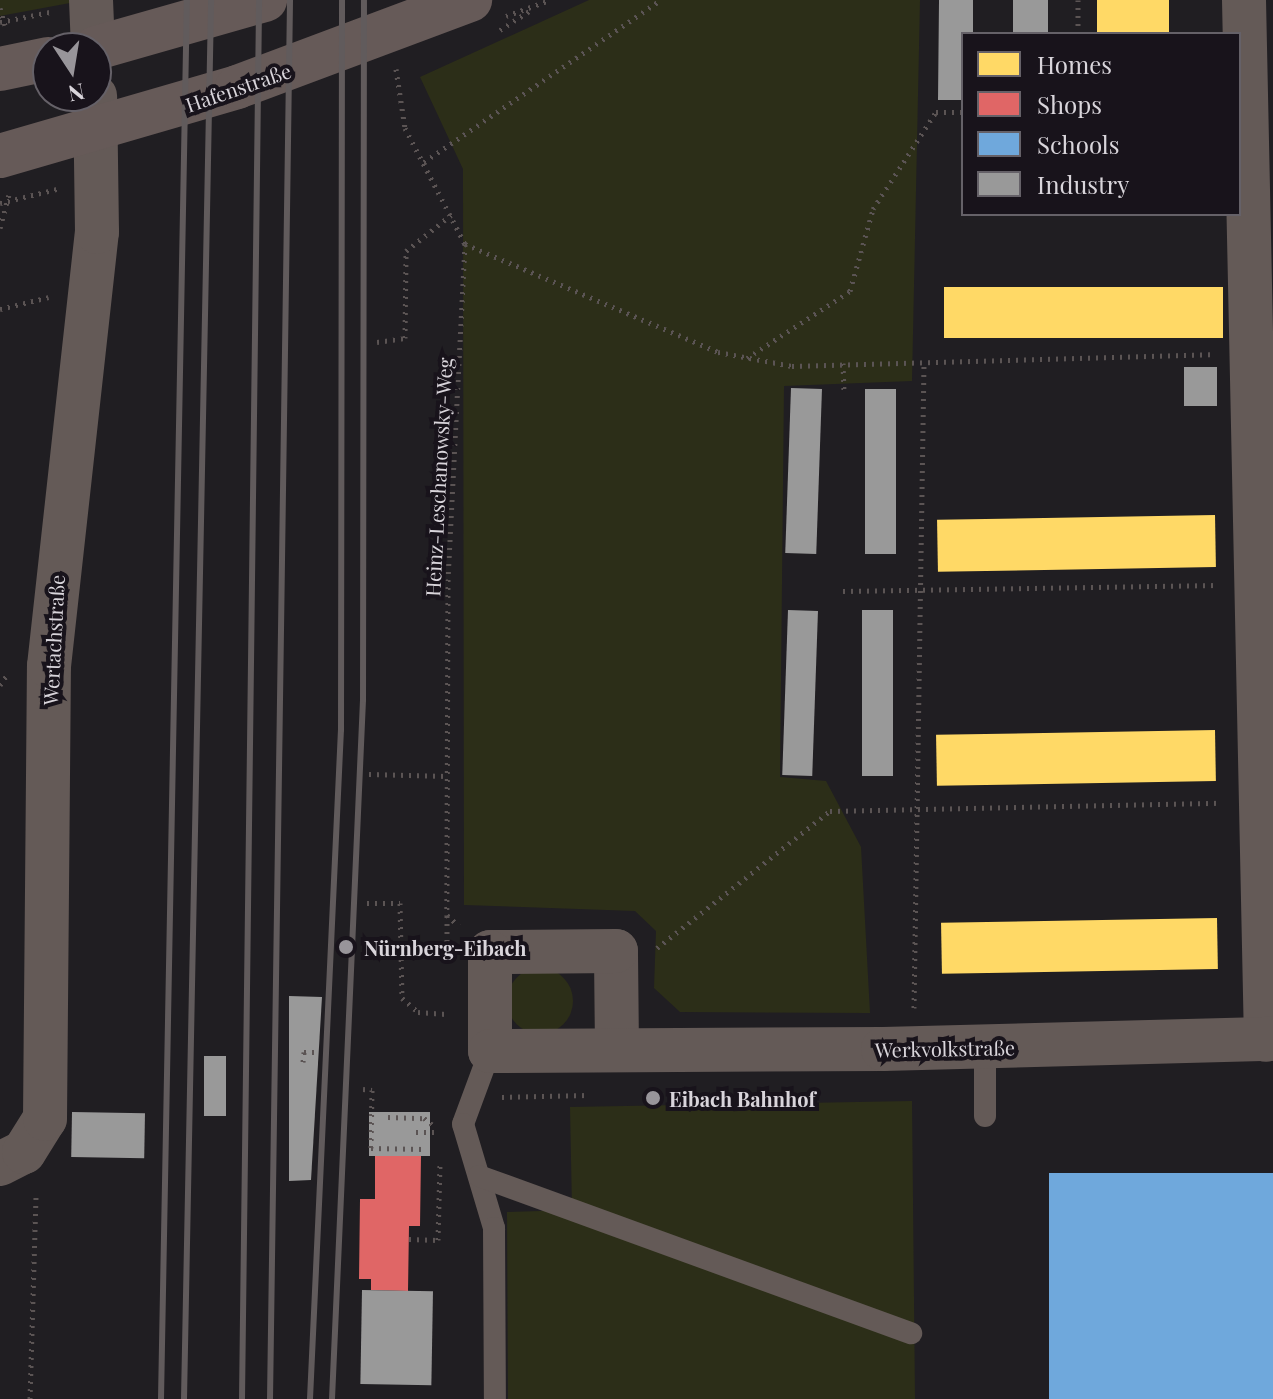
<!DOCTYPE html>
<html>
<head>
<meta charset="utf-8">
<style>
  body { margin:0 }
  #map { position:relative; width:1273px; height:1399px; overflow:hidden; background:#201e22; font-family:"Playfair Display",serif }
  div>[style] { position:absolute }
  .green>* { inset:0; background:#2c2e18 }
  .round { border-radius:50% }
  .homes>* { inset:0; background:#ffd966; transform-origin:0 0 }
  .shops>* { inset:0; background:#e06666 }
  .schools>* { inset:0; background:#6fa8dc; transform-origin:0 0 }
  .industry>* { inset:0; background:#999; transform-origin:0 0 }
  .path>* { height:5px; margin-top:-2.5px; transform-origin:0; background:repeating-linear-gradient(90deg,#5b5454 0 2px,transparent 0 8px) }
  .service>* { height:22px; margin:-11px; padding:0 11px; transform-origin:11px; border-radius:11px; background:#645a57 }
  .minor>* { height:44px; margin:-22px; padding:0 22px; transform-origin:22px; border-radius:22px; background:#645a57 }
  .primary>* { height:44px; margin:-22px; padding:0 22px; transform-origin:22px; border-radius:22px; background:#665a58 }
  .rail>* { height:6px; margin:-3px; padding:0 3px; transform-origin:3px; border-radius:3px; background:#615b5c }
  .dots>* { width:22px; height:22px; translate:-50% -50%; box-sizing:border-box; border:4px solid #18131b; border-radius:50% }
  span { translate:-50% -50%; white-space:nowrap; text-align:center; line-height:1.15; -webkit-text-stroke:8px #18131b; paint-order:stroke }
  .street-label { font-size:20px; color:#d9d5db }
  .poi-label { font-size:20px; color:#d9d5db; font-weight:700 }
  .left { translate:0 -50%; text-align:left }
  .legend { position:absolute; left:961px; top:32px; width:280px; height:184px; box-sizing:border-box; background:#18131b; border:2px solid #656168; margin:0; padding:10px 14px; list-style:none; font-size:24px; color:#d9d5db }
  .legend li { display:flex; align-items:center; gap:16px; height:40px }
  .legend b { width:40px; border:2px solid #656168 }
  .north { position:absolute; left:32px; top:32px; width:80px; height:80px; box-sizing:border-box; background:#18131b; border:2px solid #656168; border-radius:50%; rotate:168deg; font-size:22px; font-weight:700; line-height:32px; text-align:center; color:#d9d5db }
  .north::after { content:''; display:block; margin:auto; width:28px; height:36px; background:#98959a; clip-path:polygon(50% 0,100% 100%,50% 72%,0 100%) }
</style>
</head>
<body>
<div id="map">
  <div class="green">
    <div style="clip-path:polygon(0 0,70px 0,70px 3px,0 16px)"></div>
    <div style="clip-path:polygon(589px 0,920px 0,912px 381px,784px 386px,780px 777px,826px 781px,861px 847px,870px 1013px,680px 1012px,654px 988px,656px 931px,635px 911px,464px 905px,463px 169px,420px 77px)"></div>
    <div class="round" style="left:507px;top:968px;width:66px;height:66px"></div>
    <div style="clip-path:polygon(912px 1101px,915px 1399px,508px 1399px,507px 1212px,572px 1210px,570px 1107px)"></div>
  </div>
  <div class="homes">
    <div style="left:1097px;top:0;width:72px;height:34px"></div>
    <div style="left:1223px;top:287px;width:51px;height:279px;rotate:90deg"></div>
    <div style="left:1215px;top:515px;width:52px;height:278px;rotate:89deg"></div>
    <div style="left:1215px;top:730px;width:51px;height:279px;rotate:89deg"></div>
    <div style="left:1217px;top:918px;width:51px;height:276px;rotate:89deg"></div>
  </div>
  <div class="shops">
    <div style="clip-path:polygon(375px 1156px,421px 1156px,420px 1226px,409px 1226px,408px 1291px,371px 1290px,371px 1279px,359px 1279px,360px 1199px,375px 1199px)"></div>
  </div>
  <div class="schools">
    <div style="left:1273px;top:1173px;width:226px;height:224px;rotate:90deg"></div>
  </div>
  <div class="industry">
    <div style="clip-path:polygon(939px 0,973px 0,973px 34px,963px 34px,963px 100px,938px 100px)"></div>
    <div style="left:1013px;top:0;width:35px;height:34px"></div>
    <div style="left:1184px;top:367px;width:33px;height:39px"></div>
    <div style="left:791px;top:388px;width:31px;height:165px;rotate:2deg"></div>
    <div style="left:865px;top:389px;width:31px;height:165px"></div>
    <div style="left:788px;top:610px;width:30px;height:165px;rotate:2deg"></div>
    <div style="left:862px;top:610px;width:31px;height:166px"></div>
    <div style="clip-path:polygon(289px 996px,322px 997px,311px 1180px,289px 1181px)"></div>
    <div style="left:204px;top:1056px;width:22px;height:60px"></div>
    <div style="left:72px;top:1112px;width:73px;height:45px;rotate:1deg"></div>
    <div style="left:369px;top:1112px;width:61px;height:44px"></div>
    <div style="left:362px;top:1290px;width:71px;height:94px;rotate:1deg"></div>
  </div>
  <div class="path">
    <div style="left:1078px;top:0;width:34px;rotate:90deg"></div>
    <div style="left:0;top:8px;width:18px;rotate:74deg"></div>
    <div style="left:506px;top:16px;width:47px;rotate:-20deg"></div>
    <div style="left:0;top:22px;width:51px;rotate:-11.3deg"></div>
    <div style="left:500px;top:30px;width:38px;rotate:-33deg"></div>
    <div style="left:396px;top:69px;width:60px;rotate:81.3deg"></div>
    <div style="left:405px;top:128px;width:131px;rotate:62.7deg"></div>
    <div style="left:465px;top:244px;width:335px;rotate:92.9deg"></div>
    <div style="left:448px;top:579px;width:336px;rotate:90.2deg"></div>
    <div style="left:447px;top:915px;width:16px;rotate:43deg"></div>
    <div style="left:424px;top:162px;width:287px;rotate:-34.4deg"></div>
    <div style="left:0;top:203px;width:59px;rotate:-13.8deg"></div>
    <div style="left:0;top:228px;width:34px;rotate:-75deg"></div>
    <div style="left:465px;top:244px;width:275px;rotate:23.1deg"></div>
    <div style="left:718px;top:352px;width:75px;rotate:10.7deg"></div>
    <div style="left:792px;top:366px;width:419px;rotate:-1.6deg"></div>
    <div style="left:0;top:309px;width:50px;rotate:-13.8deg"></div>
    <div style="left:377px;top:342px;width:28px;rotate:-8deg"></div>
    <div style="left:405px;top:338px;width:87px;rotate:-89.3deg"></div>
    <div style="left:406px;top:251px;width:58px;rotate:-38.7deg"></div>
    <div style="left:747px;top:358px;width:123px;rotate:-33deg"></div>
    <div style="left:850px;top:291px;width:85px;rotate:-74.3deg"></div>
    <div style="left:873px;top:209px;width:116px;rotate:-57deg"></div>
    <div style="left:936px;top:112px;width:27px"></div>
    <div style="left:843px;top:363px;width:29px;rotate:88deg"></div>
    <div style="left:843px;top:591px;width:375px;rotate:-0.9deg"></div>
    <div style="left:0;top:685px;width:12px;rotate:-55deg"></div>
    <div style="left:369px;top:774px;width:78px;rotate:1.5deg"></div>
    <div style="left:367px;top:903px;width:33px"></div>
    <div style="left:400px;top:903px;width:95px;rotate:88.8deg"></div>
    <div style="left:402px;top:998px;width:21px;rotate:41deg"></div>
    <div style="left:418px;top:1012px;width:28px;rotate:4deg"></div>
    <div style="left:657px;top:948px;width:221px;rotate:-38.4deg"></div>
    <div style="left:830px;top:811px;width:392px;rotate:-1.2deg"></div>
    <div style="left:447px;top:949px;width:34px;rotate:-90deg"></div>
    <div style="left:914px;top:1008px;width:647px;rotate:-89.11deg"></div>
    <div style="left:303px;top:1062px;width:10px;rotate:-84deg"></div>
    <div style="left:304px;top:1052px;width:15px"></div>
    <div style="left:363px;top:1089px;width:9px;rotate:6deg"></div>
    <div style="left:372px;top:1090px;width:58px;rotate:91deg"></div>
    <div style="left:371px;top:1148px;width:52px;rotate:1.1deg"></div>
    <div style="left:502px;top:1097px;width:86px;rotate:-1.3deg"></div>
    <div style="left:388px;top:1117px;width:36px;rotate:2deg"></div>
    <div style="left:424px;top:1118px;width:14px;rotate:39deg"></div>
    <div style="left:416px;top:1132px;width:19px"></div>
    <div style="left:409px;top:1239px;width:29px;rotate:2deg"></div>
    <div style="left:438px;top:1240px;width:78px;rotate:-88.5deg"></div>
    <div style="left:30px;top:1399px;width:207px;rotate:-88.3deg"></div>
  </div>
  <div class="service">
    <div style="left:985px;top:1047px;width:69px;rotate:90deg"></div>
    <div style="left:490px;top:1051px;width:78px;rotate:110.3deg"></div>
    <div style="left:463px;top:1124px;width:109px;rotate:73.4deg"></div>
    <div style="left:494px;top:1228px;width:171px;rotate:89.7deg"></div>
    <div style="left:479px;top:1176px;width:460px;rotate:20deg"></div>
  </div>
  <div class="minor">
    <div style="left:91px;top:0;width:48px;rotate:87.6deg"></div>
    <div style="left:1244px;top:0;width:1040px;rotate:88.79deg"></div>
    <div style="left:617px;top:1050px;width:99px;rotate:-90.6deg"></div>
    <div style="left:616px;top:951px;width:126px;rotate:179.5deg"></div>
    <div style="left:490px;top:952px;width:99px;rotate:90deg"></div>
    <div style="left:490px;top:1051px;width:393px;rotate:-0.3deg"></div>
    <div style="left:883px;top:1049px;width:390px;rotate:-1.5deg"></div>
    <div style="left:0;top:1164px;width:27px;rotate:-27deg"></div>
    <div style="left:24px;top:1152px;width:39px;rotate:-58deg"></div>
    <div style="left:45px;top:1119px;width:453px;rotate:-89.5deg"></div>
    <div style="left:49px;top:666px;width:437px;rotate:-83.7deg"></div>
    <div style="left:97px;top:232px;width:136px;rotate:-90.8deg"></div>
  </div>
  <div class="primary">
    <div style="left:96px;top:48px;width:176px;rotate:-15.9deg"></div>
    <div style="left:0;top:69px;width:49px;rotate:-11.8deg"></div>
    <div style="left:0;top:156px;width:247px;rotate:-16.2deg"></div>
    <div style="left:237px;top:87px;width:249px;rotate:-20.5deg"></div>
  </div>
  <div class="rail">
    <div style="left:161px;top:1399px;width:1399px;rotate:-88.94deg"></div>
    <div style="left:184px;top:1399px;width:1399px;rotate:-88.89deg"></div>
    <div style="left:242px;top:1399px;width:1399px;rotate:-89.3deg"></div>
    <div style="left:270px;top:1399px;width:1399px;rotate:-89.18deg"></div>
    <div style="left:310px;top:1399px;width:670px;rotate:-87.35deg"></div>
    <div style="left:341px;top:730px;width:730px;rotate:-89.92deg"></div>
    <div style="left:332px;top:1399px;width:700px;rotate:-87.46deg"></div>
    <div style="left:363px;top:700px;width:700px;rotate:-89.92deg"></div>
  </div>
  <div class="dots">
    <div style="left:346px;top:947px;background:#98959a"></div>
    <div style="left:653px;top:1098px;background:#98959a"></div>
  </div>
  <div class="street-label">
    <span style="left:238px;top:87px;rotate:-19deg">Hafenstraße</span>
    <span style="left:438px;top:477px;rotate:-87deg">Heinz-Leschanowsky-Weg</span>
    <span style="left:53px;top:640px;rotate:-87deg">Wertachstraße</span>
    <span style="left:945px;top:1048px;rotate:-1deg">Werkvolkstraße</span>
  </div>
  <div class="poi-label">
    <span class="left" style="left:364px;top:947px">Nürnberg-Eibach</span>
    <span class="left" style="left:669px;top:1098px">Eibach Bahnhof</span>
  </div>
  <ul class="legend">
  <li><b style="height:22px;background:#ffd966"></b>Homes</li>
  <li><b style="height:22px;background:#e06666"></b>Shops</li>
  <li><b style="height:22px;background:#6fa8dc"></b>Schools</li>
  <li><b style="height:22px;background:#999"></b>Industry</li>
  </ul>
  <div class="north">N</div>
</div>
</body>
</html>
